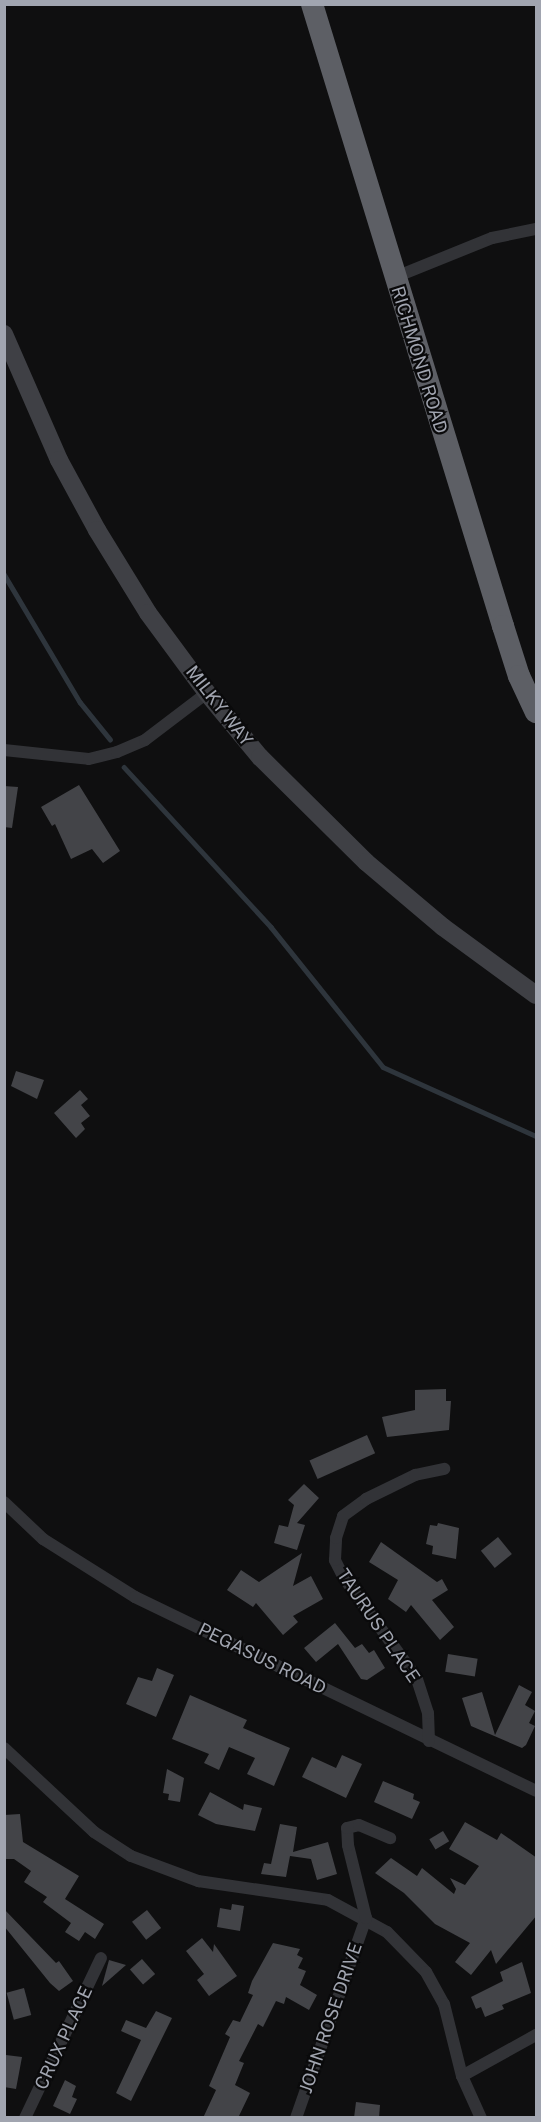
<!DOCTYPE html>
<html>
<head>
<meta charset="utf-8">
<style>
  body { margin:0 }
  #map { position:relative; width:541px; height:2122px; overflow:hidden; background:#0f0f10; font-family:"Public Sans",sans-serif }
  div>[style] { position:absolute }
  .stream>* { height:4.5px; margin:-2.25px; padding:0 2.25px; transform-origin:2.25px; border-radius:2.25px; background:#2e353c }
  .building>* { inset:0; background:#434448; transform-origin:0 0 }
  .street>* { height:12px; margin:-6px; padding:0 6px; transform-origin:6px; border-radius:6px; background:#323337 }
  .secondary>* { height:18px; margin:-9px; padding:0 9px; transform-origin:9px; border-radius:9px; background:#3f4045 }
  .highway>* { height:22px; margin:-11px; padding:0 11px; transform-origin:11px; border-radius:11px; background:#5d5f65 }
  span { translate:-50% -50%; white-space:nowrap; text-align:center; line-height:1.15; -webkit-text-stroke:4.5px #0a0a0b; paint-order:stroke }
  .street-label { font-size:18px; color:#a1a5b0 }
  .frame { position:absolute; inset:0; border:6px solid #a1a5b0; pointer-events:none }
</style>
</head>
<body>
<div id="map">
  <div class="stream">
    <div style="left:4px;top:574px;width:149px;rotate:59.3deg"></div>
    <div style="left:80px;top:702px;width:48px;rotate:51deg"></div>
    <div style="left:124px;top:767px;width:217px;rotate:47.4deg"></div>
    <div style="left:271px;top:927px;width:179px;rotate:51.3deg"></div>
    <div style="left:383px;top:1067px;width:168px;rotate:24.3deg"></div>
  </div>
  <div class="building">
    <div style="clip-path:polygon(79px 785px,120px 851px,103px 863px,92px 849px,71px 859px,55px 824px,52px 826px,41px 807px)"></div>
    <div style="clip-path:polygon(4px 786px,18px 787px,12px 828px,4px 827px)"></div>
    <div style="clip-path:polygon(16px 1071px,44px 1080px,37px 1099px,11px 1086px)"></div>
    <div style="clip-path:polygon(80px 1090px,88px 1099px,81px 1105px,90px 1116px,81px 1123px,85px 1129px,76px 1138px,54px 1113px)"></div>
    <div style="clip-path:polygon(446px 1389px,446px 1401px,451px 1401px,449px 1430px,387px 1437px,382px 1417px,415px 1410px,415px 1390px)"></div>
    <div style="left:367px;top:1435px;width:20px;height:63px;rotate:66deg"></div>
    <div style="clip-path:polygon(304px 1484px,319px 1498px,297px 1523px,305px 1525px,297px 1550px,274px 1543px,279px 1525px,288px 1527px,294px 1505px,288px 1500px)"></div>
    <div style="clip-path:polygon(438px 1523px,459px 1528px,456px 1559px,432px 1554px,433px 1546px,426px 1544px,430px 1525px,437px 1526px)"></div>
    <div style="left:498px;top:1537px;width:22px;height:22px;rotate:51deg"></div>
    <div style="clip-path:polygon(381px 1542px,437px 1582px,442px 1579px,448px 1590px,432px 1600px,454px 1627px,440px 1640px,411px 1605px,406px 1612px,388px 1599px,398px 1580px,369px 1562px)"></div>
    <div style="clip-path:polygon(302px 1553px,293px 1586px,311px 1576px,323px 1599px,293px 1616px,298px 1622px,283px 1635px,256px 1603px,253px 1607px,227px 1590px,241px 1570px,259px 1582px)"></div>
    <div style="clip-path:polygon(335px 1623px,355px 1648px,362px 1644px,369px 1653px,374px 1650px,385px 1668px,367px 1680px,361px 1679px,338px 1644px,316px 1662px,304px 1648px)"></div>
    <div style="left:448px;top:1654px;width:30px;height:18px;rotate:9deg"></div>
    <div style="clip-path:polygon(157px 1668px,174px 1675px,156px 1717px,126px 1704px,138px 1677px,152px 1681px)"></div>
    <div style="clip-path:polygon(519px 1685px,532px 1692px,525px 1705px,535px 1711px,529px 1723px,535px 1726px,526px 1745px,522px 1748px,471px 1726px,462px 1698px,482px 1692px,495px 1735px)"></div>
    <div style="clip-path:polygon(190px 1695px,247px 1720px,243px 1728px,290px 1748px,274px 1786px,247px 1774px,255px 1758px,229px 1747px,219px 1770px,204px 1763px,209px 1754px,172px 1739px)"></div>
    <div style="clip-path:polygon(342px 1755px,362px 1764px,346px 1798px,302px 1777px,312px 1757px,336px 1768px)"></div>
    <div style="clip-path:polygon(167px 1769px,184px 1778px,180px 1802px,168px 1800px,169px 1794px,163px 1793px)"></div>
    <div style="clip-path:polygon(383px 1781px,414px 1794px,413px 1799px,420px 1802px,412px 1819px,374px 1802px)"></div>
    <div style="clip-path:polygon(210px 1792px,243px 1810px,244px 1804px,262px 1808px,255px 1831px,216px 1824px,198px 1815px)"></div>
    <div style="clip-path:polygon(20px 1814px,23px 1842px,79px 1876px,65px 1899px,104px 1924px,95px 1939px,85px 1932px,79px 1941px,65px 1932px,71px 1923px,43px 1902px,47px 1897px,24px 1882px,31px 1871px,14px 1859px,4px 1859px,4px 1815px)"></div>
    <div style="clip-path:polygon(465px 1822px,497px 1840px,501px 1833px,537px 1858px,537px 1915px,496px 1964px,491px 1950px,471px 1975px,455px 1962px,470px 1943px,435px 1924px,404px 1893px,375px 1873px,391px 1858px,417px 1876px,422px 1868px,454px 1894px,456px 1889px,450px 1878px,465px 1885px,479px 1866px,449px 1849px)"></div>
    <div style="clip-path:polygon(280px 1824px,297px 1827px,293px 1852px,328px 1842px,337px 1874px,317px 1880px,311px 1859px,290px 1856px,286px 1877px,261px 1874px,264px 1863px,271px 1864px)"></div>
    <div style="left:443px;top:1831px;width:12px;height:16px;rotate:59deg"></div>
    <div style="clip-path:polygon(232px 1904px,244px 1906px,240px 1931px,217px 1927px,220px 1908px,231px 1910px)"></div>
    <div style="clip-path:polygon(4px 1909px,56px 1963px,59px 1961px,73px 1981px,59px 1991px,50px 1983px,4px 1926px)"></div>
    <div style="left:147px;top:1910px;width:23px;height:19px;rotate:52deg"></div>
    <div style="clip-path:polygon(202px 1938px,213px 1952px,214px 1944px,237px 1976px,209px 1996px,197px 1980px,204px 1974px,186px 1951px)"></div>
    <div style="clip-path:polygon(273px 1943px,300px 1949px,297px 1955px,303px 1958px,298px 1968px,306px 1971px,300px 1985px,317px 1995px,309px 2010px,286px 1997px,284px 2004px,276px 2001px,263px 2027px,258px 2024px,239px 2061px,244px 2063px,235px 2085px,250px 2093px,238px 2118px,203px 2118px,216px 2090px,209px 2086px,230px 2037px,225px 2034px,233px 2020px,240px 2022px,253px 1995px,248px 1993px,252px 1981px)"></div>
    <div style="left:142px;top:1959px;width:20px;height:16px;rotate:49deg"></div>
    <div style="clip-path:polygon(109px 1960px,126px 1965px,102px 1986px)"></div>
    <div style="clip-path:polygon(522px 1962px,531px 1993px,502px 2005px,504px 2009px,485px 2017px,481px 2007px,476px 2009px,471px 1997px,503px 1981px,500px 1972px)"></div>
    <div style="left:24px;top:1988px;width:28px;height:18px;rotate:75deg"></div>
    <div style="clip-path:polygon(156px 2011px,172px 2018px,131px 2101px,116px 2093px,141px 2040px,121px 2031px,126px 2020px,146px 2028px)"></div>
    <div style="clip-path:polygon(6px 2055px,22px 2057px,16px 2089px,4px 2087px)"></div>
    <div style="clip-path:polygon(65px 2080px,76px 2086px,72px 2097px,77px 2099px,70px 2114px,53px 2106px)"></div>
    <div style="clip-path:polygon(356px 2102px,380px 2105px,379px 2118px,354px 2118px)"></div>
  </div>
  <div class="street">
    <div style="left:393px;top:278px;width:107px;rotate:-22deg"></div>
    <div style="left:492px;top:238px;width:45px;rotate:-11.6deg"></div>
    <div style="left:4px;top:750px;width:85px;rotate:6deg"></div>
    <div style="left:89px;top:759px;width:29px;rotate:-14deg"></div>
    <div style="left:117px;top:752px;width:30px;rotate:-23deg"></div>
    <div style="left:145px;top:740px;width:78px;rotate:-37.2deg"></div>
    <div style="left:4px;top:1502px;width:54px;rotate:43.5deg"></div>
    <div style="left:43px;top:1539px;width:109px;rotate:32.2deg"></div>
    <div style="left:135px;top:1597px;width:445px;rotate:25.8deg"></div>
    <div style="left:429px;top:1741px;width:28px;rotate:-92deg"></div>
    <div style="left:428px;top:1713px;width:38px;rotate:-108deg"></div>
    <div style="left:416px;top:1677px;width:122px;rotate:-126deg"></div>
    <div style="left:344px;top:1578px;width:20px;rotate:-117deg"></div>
    <div style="left:335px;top:1560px;width:22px;rotate:-87deg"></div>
    <div style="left:336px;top:1538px;width:23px;rotate:-72deg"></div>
    <div style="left:343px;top:1516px;width:29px;rotate:-36deg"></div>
    <div style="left:366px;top:1499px;width:55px;rotate:-26.1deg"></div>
    <div style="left:415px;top:1475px;width:30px;rotate:-12deg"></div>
    <div style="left:4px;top:1748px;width:123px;rotate:43deg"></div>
    <div style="left:94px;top:1832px;width:44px;rotate:33deg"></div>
    <div style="left:131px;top:1856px;width:72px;rotate:20.5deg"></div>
    <div style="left:198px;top:1881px;width:131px;rotate:8.3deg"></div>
    <div style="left:328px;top:1900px;width:67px;rotate:28.5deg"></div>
    <div style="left:387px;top:1932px;width:56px;rotate:45.7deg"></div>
    <div style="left:426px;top:1972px;width:37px;rotate:61deg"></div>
    <div style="left:444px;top:2004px;width:74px;rotate:76deg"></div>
    <div style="left:462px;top:2076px;width:46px;rotate:65.7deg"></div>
    <div style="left:462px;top:2076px;width:85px;rotate:-29deg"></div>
    <div style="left:25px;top:2118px;width:177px;rotate:-64.6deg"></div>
    <div style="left:296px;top:2118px;width:212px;rotate:-70.7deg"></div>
    <div style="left:366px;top:1918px;width:75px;rotate:-103.9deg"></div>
    <div style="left:348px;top:1845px;width:17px;rotate:-93deg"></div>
    <div style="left:347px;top:1828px;width:12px;rotate:-14deg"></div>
    <div style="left:359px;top:1825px;width:34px;rotate:23deg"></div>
  </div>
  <div class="secondary">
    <div style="left:4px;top:334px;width:137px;rotate:66.4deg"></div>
    <div style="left:59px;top:460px;width:80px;rotate:61.5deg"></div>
    <div style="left:97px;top:530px;width:97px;rotate:58.4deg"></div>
    <div style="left:148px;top:613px;width:99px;rotate:53.6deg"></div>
    <div style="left:207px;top:693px;width:83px;rotate:50.4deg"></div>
    <div style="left:260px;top:757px;width:149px;rotate:44.7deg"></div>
    <div style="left:366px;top:862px;width:101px;rotate:40.2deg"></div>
    <div style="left:443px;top:927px;width:115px;rotate:36.2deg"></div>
  </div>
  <div class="highway">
    <div style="left:312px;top:4px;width:651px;rotate:72.93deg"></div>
    <div style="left:503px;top:626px;width:52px;rotate:72.3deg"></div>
    <div style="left:519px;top:676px;width:40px;rotate:65deg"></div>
  </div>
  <div class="street-label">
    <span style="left:419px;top:360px;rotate:73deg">RICHMOND ROAD</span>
    <span style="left:219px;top:706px;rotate:52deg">MILKY WAY</span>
    <span style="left:378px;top:1626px;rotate:56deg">TAURUS PLACE</span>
    <span style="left:262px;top:1659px;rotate:26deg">PEGASUS ROAD</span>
    <span style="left:331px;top:2018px;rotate:-71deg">JOHN ROSE DRIVE</span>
    <span style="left:64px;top:2038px;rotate:-65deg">CRUX PLACE</span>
  </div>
  <div class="frame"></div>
</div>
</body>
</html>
